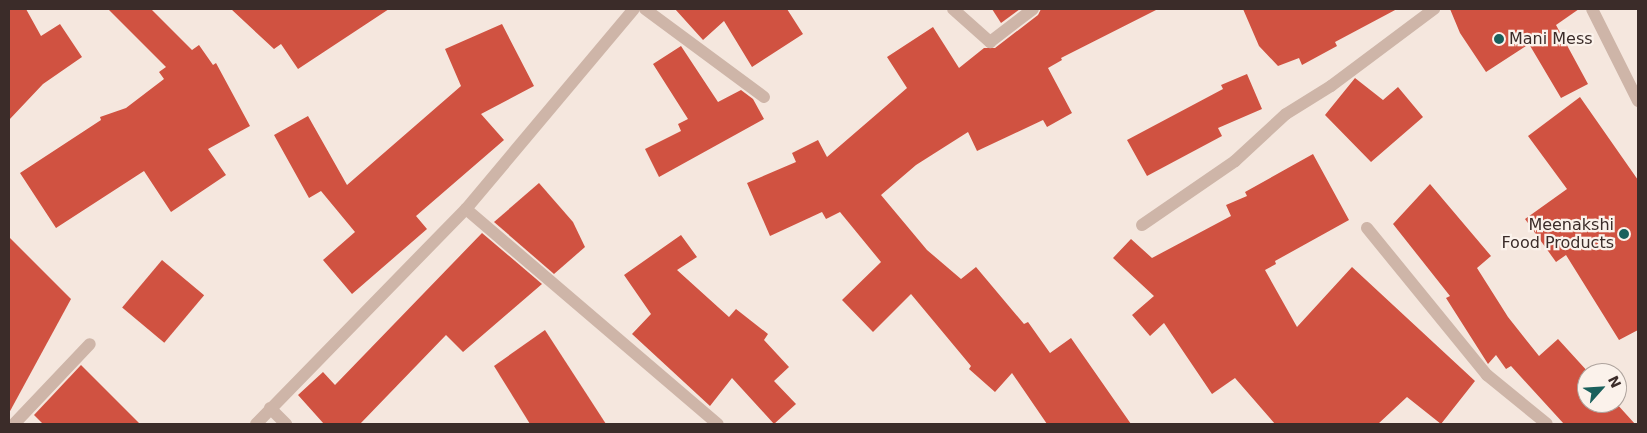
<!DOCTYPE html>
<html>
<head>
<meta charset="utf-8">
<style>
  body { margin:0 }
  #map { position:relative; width:1647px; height:433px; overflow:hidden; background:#f5e7de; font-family:"DejaVu Sans",sans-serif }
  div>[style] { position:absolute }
  .building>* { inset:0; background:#d05241; transform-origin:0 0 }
  .minor>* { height:12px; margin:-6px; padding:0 6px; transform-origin:6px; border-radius:6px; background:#ceb5a8 }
  .dots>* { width:14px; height:14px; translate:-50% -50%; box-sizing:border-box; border:2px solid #fbf2eb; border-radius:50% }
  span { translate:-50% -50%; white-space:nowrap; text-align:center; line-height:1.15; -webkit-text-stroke:4.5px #fbf2eb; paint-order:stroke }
  .poi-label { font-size:16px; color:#3b2c29 }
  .left { translate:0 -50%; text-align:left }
  .right { translate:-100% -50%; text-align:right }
  .frame { position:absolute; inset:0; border:10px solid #3b2c29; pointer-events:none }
  .north { position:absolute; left:1577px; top:363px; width:50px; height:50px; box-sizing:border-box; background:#fbf2eb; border:1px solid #aea39d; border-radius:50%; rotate:64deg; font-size:14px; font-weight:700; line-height:20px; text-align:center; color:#3b2c29 }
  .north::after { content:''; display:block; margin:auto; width:18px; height:22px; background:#1a605c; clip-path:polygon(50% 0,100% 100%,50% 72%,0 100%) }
</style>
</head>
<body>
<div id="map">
  <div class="building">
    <div style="clip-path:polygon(9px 9px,26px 9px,41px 36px,60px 24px,82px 57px,43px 84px,9px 120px)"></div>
    <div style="clip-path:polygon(108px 9px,151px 9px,192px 50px,199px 45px,213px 65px,216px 63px,250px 126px,208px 149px,226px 175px,171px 212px,144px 171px,56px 228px,20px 173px,101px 120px,100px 117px,126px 108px,164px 79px,159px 72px,166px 67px)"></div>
    <div style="clip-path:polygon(231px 9px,389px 9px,298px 69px,281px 44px,274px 49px)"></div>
    <div style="clip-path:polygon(675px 9px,787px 9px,803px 34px,752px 67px,724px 21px,703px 40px)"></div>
    <div style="clip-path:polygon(992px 9px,1020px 9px,1001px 23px)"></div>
    <div style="clip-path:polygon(1041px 9px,1158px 9px,1061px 58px,1062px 60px,1048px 68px,1072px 113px,1047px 127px,1043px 120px,977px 151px,968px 132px,916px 165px,881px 195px,927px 250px,961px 279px,976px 267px,1024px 324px,1028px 322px,1050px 353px,1071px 338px,1131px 424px,1047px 424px,1012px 373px,995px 392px,969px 369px,971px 366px,911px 294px,873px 332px,842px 300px,881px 262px,840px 212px,826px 219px,822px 212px,770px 236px,747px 183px,796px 162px,792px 153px,818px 140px,827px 157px,907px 88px,887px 57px,933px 27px,959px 68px,984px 48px,995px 48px,1038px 15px)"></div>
    <div style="clip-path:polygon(1243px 9px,1397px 9px,1335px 42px,1337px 46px,1302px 65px,1299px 58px,1278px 66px,1259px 46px)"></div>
    <div style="clip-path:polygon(1450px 9px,1579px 9px,1556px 25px,1588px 84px,1561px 98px,1529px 44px,1486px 72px,1460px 33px)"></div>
    <div style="clip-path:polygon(502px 24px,534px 86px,481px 114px,504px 140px,416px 216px,427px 229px,352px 294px,323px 260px,355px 232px,321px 191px,309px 198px,274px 135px,308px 116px,347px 185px,461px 86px,445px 49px)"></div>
    <div style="clip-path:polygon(681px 46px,718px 102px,741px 90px,753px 99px,764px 119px,659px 177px,645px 149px,681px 131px,678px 124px,688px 119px,653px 64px)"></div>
    <div style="clip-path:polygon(1247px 74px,1262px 109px,1218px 128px,1222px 136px,1147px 176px,1127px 140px,1223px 89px,1221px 85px)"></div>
    <div style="clip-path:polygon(1355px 78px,1383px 100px,1398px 87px,1423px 117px,1371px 162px,1325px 115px)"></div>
    <div style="clip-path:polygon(1580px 97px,1638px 180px,1638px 330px,1619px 340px,1566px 255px,1556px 262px,1525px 219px,1567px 189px,1528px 136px)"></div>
    <div style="clip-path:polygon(1313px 154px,1349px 220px,1275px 261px,1276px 264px,1265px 270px,1297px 327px,1352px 267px,1475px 381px,1441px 424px,1407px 397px,1378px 424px,1275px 424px,1235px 378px,1212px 394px,1164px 323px,1150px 336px,1132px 315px,1154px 296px,1113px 258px,1131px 239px,1152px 258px,1231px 216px,1226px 205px,1247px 196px,1245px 192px)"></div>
    <div style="clip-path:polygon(539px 183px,573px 222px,585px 247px,554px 274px,494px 222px)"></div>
    <div style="clip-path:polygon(1430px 184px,1491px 256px,1477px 268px,1508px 317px,1539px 356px,1558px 339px,1589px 373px,1587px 403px,1616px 403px,1635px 424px,1564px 424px,1511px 366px,1506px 369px,1496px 355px,1488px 364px,1446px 298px,1450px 296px,1393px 224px)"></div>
    <div style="clip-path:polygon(482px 233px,542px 284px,463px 352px,446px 335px,360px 424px,324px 424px,298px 395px,323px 372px,335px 385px)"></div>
    <div style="clip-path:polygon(681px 235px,697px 257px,677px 270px,729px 317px,736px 309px,768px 334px,764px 340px,789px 367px,774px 381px,796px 404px,774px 424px,732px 378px,710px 406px,632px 334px,651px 314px,624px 275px)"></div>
    <div style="clip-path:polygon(9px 237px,71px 299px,9px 413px)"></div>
    <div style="left:162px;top:260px;width:55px;height:62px;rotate:40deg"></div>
    <div style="clip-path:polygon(545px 330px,606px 424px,530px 424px,494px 366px)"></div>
    <div style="clip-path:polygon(81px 365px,140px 424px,43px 424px,34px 415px)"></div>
  </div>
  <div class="minor">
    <div style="left:645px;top:9px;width:148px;rotate:36.5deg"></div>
    <div style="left:953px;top:9px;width:50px;rotate:41.7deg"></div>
    <div style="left:990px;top:42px;width:54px;rotate:-37.5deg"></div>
    <div style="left:1592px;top:9px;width:103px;rotate:63.4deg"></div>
    <div style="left:466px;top:209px;width:331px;rotate:40.5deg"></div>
    <div style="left:1142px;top:225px;width:113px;rotate:-34.5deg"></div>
    <div style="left:1235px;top:161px;width:69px;rotate:-42.7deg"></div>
    <div style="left:1286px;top:114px;width:53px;rotate:-31.9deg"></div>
    <div style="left:1331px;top:86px;width:129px;rotate:-36.8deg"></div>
    <div style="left:1367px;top:228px;width:190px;rotate:50.8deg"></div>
    <div style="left:1487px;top:375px;width:77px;rotate:39.2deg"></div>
    <div style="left:270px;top:408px;width:23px;rotate:45deg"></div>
    <div style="left:14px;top:424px;width:110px;rotate:-46.5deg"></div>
    <div style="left:256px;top:424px;width:301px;rotate:-45.7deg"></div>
    <div style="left:466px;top:209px;width:261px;rotate:-50deg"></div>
  </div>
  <div class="dots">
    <div style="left:1499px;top:39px;background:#1a605c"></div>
    <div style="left:1624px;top:234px;background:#1a605c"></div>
  </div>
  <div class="poi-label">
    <span class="left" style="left:1509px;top:39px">Mani Mess</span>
    <span class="right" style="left:1614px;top:234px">Meenakshi<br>Food Products</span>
  </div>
  <div class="frame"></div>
  <div class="north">N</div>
</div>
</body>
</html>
